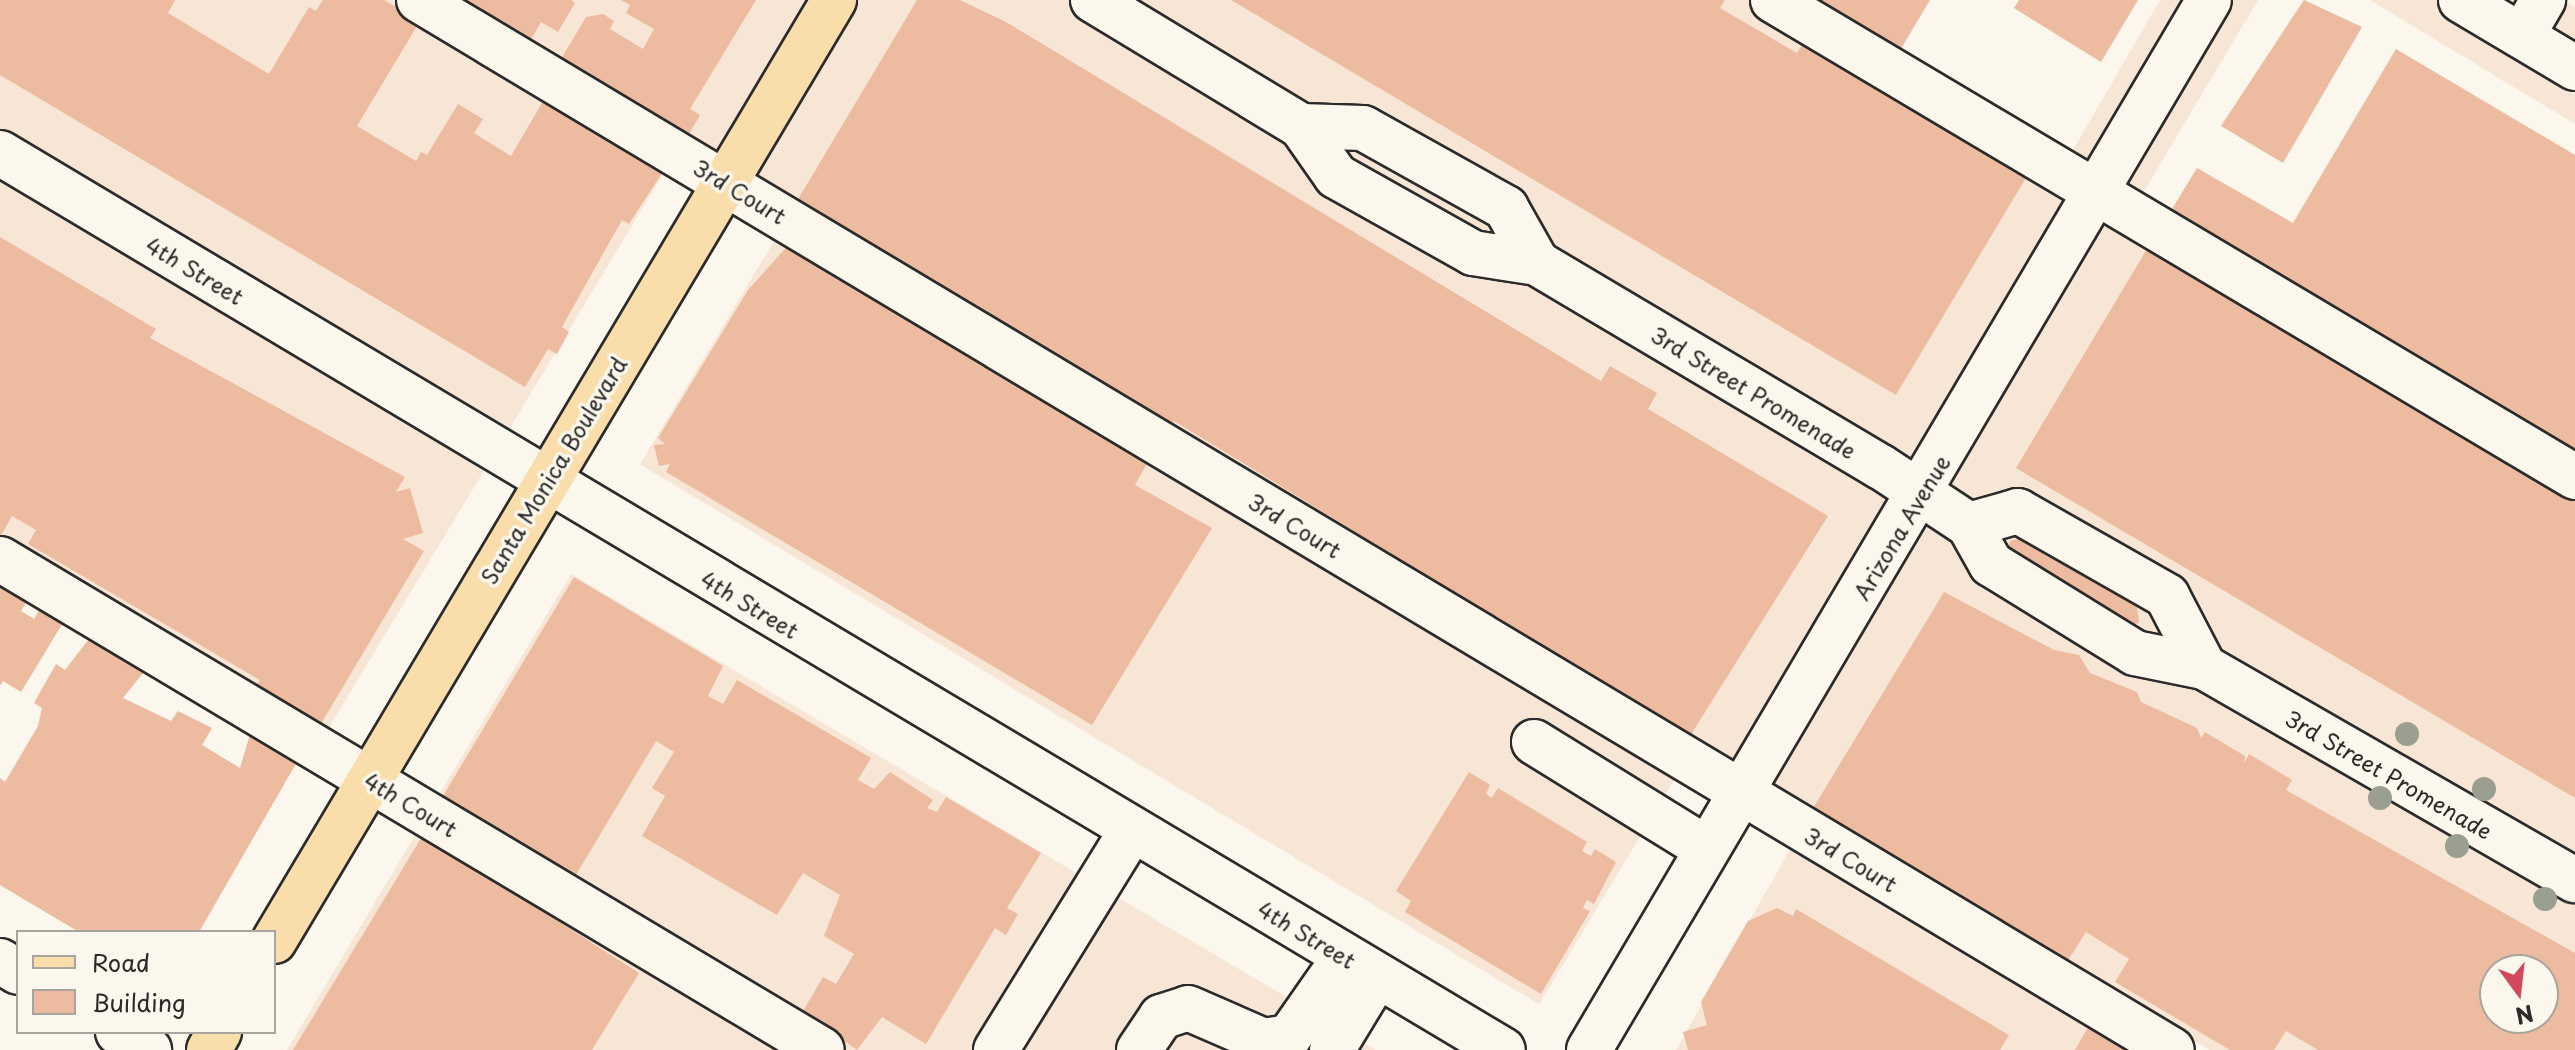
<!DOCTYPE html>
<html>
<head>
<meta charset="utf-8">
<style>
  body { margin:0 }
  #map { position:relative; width:2575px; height:1050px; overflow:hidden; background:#fbf7ec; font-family:"Playpen Sans",sans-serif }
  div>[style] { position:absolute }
  .built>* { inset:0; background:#f7e5d5; transform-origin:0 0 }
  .building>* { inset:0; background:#edbb9f }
  .roads { filter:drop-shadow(2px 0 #2b2b2b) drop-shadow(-2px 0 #2b2b2b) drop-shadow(0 2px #2b2b2b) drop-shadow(0 -2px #2b2b2b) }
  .minor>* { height:44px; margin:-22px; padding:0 22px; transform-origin:22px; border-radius:22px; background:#fbf7ec }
  .major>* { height:44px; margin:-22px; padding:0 22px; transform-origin:22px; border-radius:22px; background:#f9ddab }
  .trees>* { width:24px; height:24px; margin:-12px; border-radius:50%; background:#9b9f91 }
  span { translate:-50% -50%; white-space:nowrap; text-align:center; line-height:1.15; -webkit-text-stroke:7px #fbf7ec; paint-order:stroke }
  .street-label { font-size:22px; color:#2b2b2b }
  .legend { position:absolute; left:16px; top:930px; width:260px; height:104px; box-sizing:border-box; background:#fbf7ec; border:2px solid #a8a59f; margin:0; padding:10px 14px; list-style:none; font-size:24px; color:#2b2b2b }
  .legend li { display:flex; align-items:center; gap:16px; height:40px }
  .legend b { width:40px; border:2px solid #a8a59f }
  .north { position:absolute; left:2479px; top:954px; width:80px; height:80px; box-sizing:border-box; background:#fbf7ec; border:2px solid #a8a59f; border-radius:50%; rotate:165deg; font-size:22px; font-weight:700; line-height:32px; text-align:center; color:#2b2b2b }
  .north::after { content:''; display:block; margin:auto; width:28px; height:36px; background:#d1495b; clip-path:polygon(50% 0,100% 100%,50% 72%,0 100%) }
</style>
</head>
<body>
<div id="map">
  <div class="built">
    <div style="clip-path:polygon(0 0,403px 0,671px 161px,322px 739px,0 549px)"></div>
    <div style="clip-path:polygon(evenodd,440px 0,1766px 0,2058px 176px,2160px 0,2258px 0,2128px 218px,2575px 488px,2575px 1050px,2210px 1050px,440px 0,2495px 970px,2543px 970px,2543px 1018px,2495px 1018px,2495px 970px)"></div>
    <div style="clip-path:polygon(2370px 0,2564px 0,2575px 7px,2575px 124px)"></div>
    <div style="left:780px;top:231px;width:1049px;height:272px;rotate:31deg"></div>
    <div style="clip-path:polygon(571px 574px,1376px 1050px,287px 1050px)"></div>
    <div style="clip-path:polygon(1795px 841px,2149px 1050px,1676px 1050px)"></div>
  </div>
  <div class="building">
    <div style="clip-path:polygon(0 0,175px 0,168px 13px,269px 74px,309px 7px,316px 11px,323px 0,384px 0,420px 21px,357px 126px,416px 161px,421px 152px,427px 155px,458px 104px,483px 119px,474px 133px,511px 156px,546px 96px,664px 170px,629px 224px,622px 220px,562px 327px,569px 332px,557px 354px,548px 349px,525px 387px,0 75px)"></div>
    <div style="clip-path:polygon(451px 0,571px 0,575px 3px,558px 32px,541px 22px,527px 46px)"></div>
    <div style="clip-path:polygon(621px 0,756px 0,690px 109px,700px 115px,687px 138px,558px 64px,586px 17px,603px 14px,614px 21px,610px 29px,643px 49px,654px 29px,626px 13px,630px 5px)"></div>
    <div style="clip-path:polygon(917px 0,960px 0,1006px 22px,1601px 381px,1610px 366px,1657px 393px,1648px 409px,1828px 516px,1690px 736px,1174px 421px,1169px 429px,794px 206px)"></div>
    <div style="clip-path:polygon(1231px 0,1725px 0,1720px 8px,1797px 53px,1802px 45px,1819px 55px,1823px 48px,2030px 171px,1896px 395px)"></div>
    <div style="clip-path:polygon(1811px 0,1930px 0,1899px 52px)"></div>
    <div style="clip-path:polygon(2019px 0,2138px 0,2101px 62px,2014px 8px)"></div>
    <div style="clip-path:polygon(2304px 0,2362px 27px,2283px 163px,2221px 126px)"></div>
    <div style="clip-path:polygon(2396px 49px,2575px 155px,2575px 456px,2169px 214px,2197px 168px,2293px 223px)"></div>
    <div style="clip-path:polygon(0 237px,156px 329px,150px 338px,405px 477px,396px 492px,410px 488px,423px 533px,403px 539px,424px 551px,319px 727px,254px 689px,260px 680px,28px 544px,36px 530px,12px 516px,0 537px)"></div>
    <div style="clip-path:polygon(2153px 239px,2575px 493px,2575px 798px,2016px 468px)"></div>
    <div style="clip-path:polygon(792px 241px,1079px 411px,1074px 419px,1149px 460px,1135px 485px,1212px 528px,1092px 725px,666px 472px,670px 464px,659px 466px,654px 445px,665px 444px,658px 438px,748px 290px)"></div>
    <div style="clip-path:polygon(2024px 537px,2136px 602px,2139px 622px,2131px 628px,2006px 554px,2010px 541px)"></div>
    <div style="clip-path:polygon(574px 577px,723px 666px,708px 696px,723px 704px,737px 680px,871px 758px,858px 780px,874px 789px,890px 772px,933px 800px,927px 808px,937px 812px,946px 797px,1041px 853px,1007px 908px,1018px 914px,1006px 935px,995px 928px,926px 1044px,882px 1017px,857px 1050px,803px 1011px,823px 977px,836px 984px,854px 954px,824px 936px,840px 895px,803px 873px,777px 915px,642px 836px,665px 796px,652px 788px,674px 752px,656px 741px,573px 880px,440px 801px)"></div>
    <div style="clip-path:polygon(0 585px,27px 601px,21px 611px,34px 619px,41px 607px,64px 621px,21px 692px,3px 681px,0 686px)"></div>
    <div style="clip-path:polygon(evenodd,1944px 592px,2054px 650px,2079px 655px,2090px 673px,2137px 692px,2141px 702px,2197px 728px,2201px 738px,2205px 732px,2245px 756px,2244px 763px,2249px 754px,2292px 780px,2286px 790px,2575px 953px,2575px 1050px,2318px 1050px,2286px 1031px,2274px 1050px,2230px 1050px,2115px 982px,2129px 959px,2086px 932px,2067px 962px,1812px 810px,1944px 592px,2495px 970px,2543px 970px,2543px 1018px,2495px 1018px,2495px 970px)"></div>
    <div style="clip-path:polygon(92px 635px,147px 668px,123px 698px,171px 721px,178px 711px,212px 728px,202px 745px,240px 768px,251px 731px,297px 762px,199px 932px,79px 932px,0 885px,0 778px,5px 782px,38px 726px,42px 708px,34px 703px,56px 664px,65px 670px)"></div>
    <div style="clip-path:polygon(1469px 772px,1490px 785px,1486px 794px,1492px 798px,1498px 788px,1587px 842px,1582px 851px,1591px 856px,1595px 849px,1616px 862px,1594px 904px,1587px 900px,1583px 908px,1590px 911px,1541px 994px,1405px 912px,1411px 901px,1396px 891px)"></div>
    <div style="clip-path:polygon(423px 835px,639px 973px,592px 1050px,293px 1050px)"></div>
    <div style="clip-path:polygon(1777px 908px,1793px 916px,1796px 909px,2009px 1035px,2000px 1050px,1688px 1050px,1683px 1032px,1707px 1025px,1701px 1002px,1748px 921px)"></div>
    <div style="clip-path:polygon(2093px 1019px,2145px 1050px,2075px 1050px)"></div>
  </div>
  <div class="roads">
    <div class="minor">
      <div style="left:419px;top:0;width:2043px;rotate:30.92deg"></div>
      <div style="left:1093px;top:0;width:243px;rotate:31.2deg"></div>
      <div style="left:1301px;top:126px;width:61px;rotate:55deg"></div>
      <div style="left:1336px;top:176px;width:157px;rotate:29.3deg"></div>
      <div style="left:1473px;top:253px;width:65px;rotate:8.9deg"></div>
      <div style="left:1537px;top:263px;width:400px;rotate:30.7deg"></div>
      <div style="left:1881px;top:467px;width:105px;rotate:33.4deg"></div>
      <div style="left:1969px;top:525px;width:45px;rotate:60.6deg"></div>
      <div style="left:1991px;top:564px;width:169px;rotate:31.7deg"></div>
      <div style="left:2135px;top:653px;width:70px;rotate:11.5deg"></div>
      <div style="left:2204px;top:667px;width:428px;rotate:29.9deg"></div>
      <div style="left:1773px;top:0;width:933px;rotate:30.74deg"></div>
      <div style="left:2461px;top:0;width:133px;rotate:30.8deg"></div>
      <div style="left:2522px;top:36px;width:42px;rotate:-59.7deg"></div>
      <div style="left:1301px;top:126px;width:62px;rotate:1.8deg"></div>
      <div style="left:1363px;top:128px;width:164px;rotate:29.2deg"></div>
      <div style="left:1506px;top:208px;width:63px;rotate:60.6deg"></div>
      <div style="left:0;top:153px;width:1750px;rotate:30.83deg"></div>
      <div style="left:1969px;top:525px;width:51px;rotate:-15.9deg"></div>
      <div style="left:2018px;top:511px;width:172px;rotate:29.7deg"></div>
      <div style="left:2167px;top:596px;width:80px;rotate:62.5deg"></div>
      <div style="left:0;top:559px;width:957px;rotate:30.85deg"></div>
      <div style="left:1534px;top:742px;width:203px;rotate:31.7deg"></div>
      <div style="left:0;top:961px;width:21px;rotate:31deg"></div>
      <div style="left:118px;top:1032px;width:36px;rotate:30deg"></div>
      <div style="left:996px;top:1050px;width:259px;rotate:-58.3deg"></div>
      <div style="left:1139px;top:1050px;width:40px;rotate:-56deg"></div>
      <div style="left:1161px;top:1017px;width:28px;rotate:-18deg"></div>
      <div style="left:1188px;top:1008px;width:83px;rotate:23.5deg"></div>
      <div style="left:1264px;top:1041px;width:25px;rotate:-9deg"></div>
      <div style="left:1289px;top:1037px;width:98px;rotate:-55deg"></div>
      <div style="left:1332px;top:1050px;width:87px;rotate:-58.7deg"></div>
      <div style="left:1589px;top:1050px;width:1219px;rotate:-59.44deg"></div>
    </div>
    <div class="major">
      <div style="left:274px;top:941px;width:1095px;rotate:-59.24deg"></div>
      <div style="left:209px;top:1050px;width:21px;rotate:-61deg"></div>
    </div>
  </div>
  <div class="trees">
    <div style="left:2407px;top:734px"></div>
    <div style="left:2484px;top:789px"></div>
    <div style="left:2380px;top:798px"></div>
    <div style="left:2457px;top:846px"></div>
    <div style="left:2545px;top:899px"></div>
  </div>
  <div class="street-label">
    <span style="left:740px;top:191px;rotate:31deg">3rd Court</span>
    <span style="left:195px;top:270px;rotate:31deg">4th Street</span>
    <span style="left:1754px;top:392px;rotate:31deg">3rd Street Promenade</span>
    <span style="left:553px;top:470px;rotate:-59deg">Santa Monica Boulevard</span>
    <span style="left:1295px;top:525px;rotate:31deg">3rd Court</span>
    <span style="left:1901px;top:527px;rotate:-59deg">Arizona Avenue</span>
    <span style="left:750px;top:604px;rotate:31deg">4th Street</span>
    <span style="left:2389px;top:774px;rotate:30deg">3rd Street Promenade</span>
    <span style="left:411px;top:804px;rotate:31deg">4th Court</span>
    <span style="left:1851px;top:859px;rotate:31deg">3rd Court</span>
    <span style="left:1307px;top:934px;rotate:31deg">4th Street</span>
  </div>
  <ul class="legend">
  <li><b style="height:10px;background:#f9ddab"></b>Road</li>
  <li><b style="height:22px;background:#edbb9f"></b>Building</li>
  </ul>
  <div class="north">N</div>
</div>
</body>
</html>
